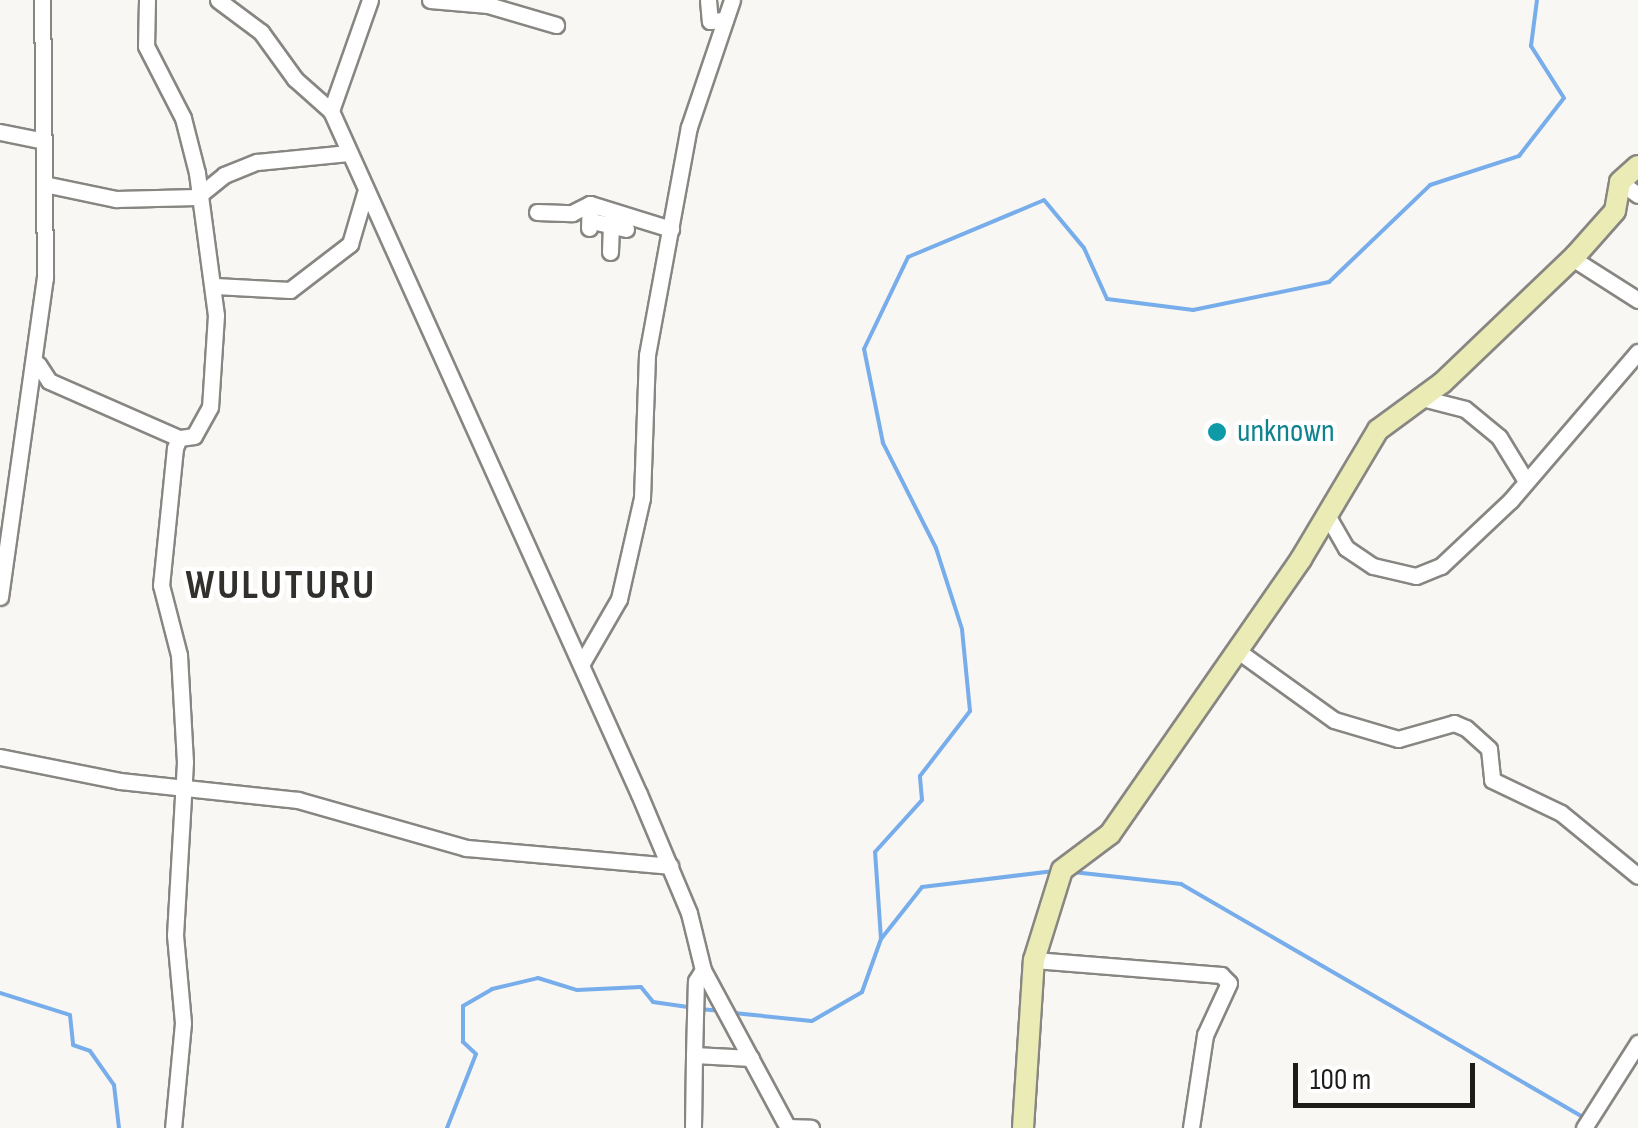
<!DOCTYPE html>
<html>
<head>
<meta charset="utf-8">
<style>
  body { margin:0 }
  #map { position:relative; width:1638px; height:1128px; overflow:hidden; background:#f9f7f3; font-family:"Sofia Sans Condensed",sans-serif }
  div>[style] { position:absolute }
  .stream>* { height:4px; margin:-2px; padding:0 2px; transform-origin:2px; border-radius:2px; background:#77adeb }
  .roads { filter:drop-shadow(2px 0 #888682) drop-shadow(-2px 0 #888682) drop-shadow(0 2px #888682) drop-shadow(0 -2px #888682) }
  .street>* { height:15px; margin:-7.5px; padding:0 7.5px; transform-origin:7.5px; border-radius:7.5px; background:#fff }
  .secondary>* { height:20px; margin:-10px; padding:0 10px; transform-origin:10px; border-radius:10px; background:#eaebb5 }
  .dots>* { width:28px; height:28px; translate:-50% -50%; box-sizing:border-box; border:5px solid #fff; border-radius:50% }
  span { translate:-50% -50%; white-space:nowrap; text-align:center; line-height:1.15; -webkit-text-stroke:9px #fff; paint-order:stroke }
  .culture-label { font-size:32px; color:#0d838f }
  .left { translate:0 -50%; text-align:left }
  .district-label { font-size:42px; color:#32302d; font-weight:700; letter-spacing:2.5px }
  .scale { position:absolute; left:1293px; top:1063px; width:182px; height:45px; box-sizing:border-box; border:5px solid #1d1c1b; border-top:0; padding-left:12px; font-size:30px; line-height:35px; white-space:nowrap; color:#1d1c1b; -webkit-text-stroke:8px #fff; paint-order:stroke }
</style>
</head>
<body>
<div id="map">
  <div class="stream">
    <div style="left:1073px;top:872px;width:109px;rotate:6.3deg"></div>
    <div style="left:1181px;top:884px;width:467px;rotate:30.1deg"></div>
    <div style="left:881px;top:939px;width:87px;rotate:-93.9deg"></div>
    <div style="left:875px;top:852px;width:70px;rotate:-47.9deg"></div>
    <div style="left:922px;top:800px;width:24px;rotate:-95deg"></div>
    <div style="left:920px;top:776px;width:82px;rotate:-52.4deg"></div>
    <div style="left:970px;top:711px;width:82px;rotate:-95.6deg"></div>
    <div style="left:962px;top:629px;width:85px;rotate:-107.8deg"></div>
    <div style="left:936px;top:548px;width:118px;rotate:-116.8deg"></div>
    <div style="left:883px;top:443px;width:96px;rotate:-101.4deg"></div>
    <div style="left:864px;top:349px;width:102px;rotate:-64.4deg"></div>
    <div style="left:908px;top:257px;width:147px;rotate:-22.7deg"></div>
    <div style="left:1044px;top:200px;width:62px;rotate:50.2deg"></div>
    <div style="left:1084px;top:248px;width:56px;rotate:65.7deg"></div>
    <div style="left:1107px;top:299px;width:87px;rotate:7.3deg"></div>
    <div style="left:1193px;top:310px;width:139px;rotate:-11.6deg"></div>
    <div style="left:1329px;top:282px;width:140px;rotate:-43.8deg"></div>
    <div style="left:1430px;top:185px;width:94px;rotate:-18deg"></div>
    <div style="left:1519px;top:156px;width:73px;rotate:-52.2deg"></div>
    <div style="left:1564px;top:98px;width:62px;rotate:-122.4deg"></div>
    <div style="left:1531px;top:46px;width:46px;rotate:-82.6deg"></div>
    <div style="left:0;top:993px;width:73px;rotate:17.4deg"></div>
    <div style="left:70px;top:1015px;width:30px;rotate:84deg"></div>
    <div style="left:73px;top:1045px;width:18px;rotate:19deg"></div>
    <div style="left:90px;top:1051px;width:42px;rotate:54.8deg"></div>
    <div style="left:114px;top:1085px;width:43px;rotate:83.4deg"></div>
    <div style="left:699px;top:1009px;width:21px;rotate:5deg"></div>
    <div style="left:734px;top:1013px;width:78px;rotate:5.9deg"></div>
    <div style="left:812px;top:1021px;width:58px;rotate:-30.1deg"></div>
    <div style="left:862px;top:992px;width:56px;rotate:-70.3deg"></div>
    <div style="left:881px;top:939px;width:66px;rotate:-51.7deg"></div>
    <div style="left:922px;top:887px;width:133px;rotate:-6.9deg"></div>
    <div style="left:447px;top:1128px;width:79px;rotate:-68.6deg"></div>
    <div style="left:476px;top:1054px;width:18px;rotate:-137deg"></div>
    <div style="left:463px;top:1042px;width:36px;rotate:-90deg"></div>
    <div style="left:463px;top:1006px;width:34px;rotate:-30deg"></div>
    <div style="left:492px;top:989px;width:47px;rotate:-13.4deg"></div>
    <div style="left:538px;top:978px;width:41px;rotate:17.1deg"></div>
    <div style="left:577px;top:990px;width:64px;rotate:-2.7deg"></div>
    <div style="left:641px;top:987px;width:19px;rotate:51deg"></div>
    <div style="left:653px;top:1002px;width:37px;rotate:8deg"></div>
  </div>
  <div class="roads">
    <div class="street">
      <div style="left:147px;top:0;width:46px;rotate:91.2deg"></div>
      <div style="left:146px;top:46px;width:81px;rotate:62.8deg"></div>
      <div style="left:183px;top:118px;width:57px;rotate:75.7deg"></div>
      <div style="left:197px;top:173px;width:143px;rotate:82.4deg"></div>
      <div style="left:216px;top:315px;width:92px;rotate:93.7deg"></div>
      <div style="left:210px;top:407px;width:33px;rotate:119deg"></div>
      <div style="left:194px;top:436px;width:15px;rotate:172deg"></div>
      <div style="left:179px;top:438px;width:11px;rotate:112deg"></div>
      <div style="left:175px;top:448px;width:138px;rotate:95.8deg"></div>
      <div style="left:161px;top:585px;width:72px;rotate:75.6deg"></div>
      <div style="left:179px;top:655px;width:107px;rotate:86.8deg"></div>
      <div style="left:185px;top:762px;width:173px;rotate:93.3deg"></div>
      <div style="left:175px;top:935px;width:88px;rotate:84.8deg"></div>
      <div style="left:183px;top:1023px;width:105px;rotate:95.4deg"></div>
      <div style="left:218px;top:0;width:54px;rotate:36.7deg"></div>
      <div style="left:261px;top:32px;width:58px;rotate:54.1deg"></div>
      <div style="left:295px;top:79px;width:48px;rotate:41.6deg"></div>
      <div style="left:370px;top:0;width:118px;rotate:109.4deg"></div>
      <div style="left:331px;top:111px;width:749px;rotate:65.73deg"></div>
      <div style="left:639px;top:794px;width:129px;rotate:67.2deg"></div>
      <div style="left:689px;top:913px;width:59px;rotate:76.2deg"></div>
      <div style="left:703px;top:970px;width:179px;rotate:61.7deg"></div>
      <div style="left:430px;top:0;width:58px;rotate:4.9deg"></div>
      <div style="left:488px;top:5px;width:71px;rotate:16.4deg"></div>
      <div style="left:708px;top:0;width:21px;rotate:85deg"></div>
      <div style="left:710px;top:21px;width:15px;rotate:-4deg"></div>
      <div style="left:0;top:132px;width:41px;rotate:11.3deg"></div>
      <div style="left:1620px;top:182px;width:22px;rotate:36deg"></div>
      <div style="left:44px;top:184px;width:74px;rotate:11.8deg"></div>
      <div style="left:116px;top:199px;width:81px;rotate:-1.4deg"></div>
      <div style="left:197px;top:197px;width:35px;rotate:-39deg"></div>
      <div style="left:224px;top:175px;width:35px;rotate:-22deg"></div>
      <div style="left:257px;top:162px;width:92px;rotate:-5.6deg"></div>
      <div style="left:537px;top:212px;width:35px;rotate:2deg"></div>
      <div style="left:572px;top:213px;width:20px;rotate:-27deg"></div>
      <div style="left:592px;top:221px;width:35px;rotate:13deg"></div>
      <div style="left:589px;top:228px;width:24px;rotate:-88deg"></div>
      <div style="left:590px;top:204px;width:85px;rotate:17.2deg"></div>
      <div style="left:610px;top:252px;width:30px;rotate:-88deg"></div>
      <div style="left:1572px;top:258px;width:78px;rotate:32.5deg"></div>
      <div style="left:215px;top:286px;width:75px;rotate:3.1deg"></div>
      <div style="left:290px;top:290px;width:76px;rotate:-37.5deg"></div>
      <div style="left:350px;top:244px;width:53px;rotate:-73.6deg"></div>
      <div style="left:38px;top:364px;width:20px;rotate:57deg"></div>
      <div style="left:49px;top:381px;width:142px;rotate:23.7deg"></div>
      <div style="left:1422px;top:398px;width:44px;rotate:14.3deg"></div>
      <div style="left:1465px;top:409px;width:44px;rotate:39.5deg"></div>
      <div style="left:1499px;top:437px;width:52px;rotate:58.5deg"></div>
      <div style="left:1327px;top:515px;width:38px;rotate:60deg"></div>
      <div style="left:1346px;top:548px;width:32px;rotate:34deg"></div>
      <div style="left:1373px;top:566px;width:44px;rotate:13.1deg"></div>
      <div style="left:1416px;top:576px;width:27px;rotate:-22deg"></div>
      <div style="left:1441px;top:566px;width:96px;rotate:-43.3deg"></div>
      <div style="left:1511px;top:500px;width:195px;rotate:-49.4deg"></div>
      <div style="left:0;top:597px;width:322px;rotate:-82deg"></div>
      <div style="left:45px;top:278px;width:278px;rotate:-90.6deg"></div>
      <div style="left:1238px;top:651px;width:118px;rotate:35.7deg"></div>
      <div style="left:1334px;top:720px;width:67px;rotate:16.5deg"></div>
      <div style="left:1398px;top:739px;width:58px;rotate:-15.9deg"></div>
      <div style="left:1454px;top:723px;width:13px;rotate:23deg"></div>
      <div style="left:1466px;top:728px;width:31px;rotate:42deg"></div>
      <div style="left:1489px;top:749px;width:31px;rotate:84deg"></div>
      <div style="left:1492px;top:780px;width:76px;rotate:25.6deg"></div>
      <div style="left:1561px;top:813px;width:99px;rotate:39.3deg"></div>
      <div style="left:582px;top:663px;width:74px;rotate:-60deg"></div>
      <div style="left:619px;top:599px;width:104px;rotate:-77.2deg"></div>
      <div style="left:642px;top:498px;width:143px;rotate:-88deg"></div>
      <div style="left:647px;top:355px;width:232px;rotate:-79.6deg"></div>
      <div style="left:689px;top:127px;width:134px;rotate:-71.3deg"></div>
      <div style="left:0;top:757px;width:122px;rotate:11.3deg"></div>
      <div style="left:120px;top:781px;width:179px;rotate:6.1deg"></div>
      <div style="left:298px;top:800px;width:175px;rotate:15.9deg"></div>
      <div style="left:466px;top:848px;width:205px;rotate:5deg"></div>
      <div style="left:1034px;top:960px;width:188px;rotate:4.6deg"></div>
      <div style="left:1221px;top:975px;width:11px;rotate:45deg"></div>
      <div style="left:1229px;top:983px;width:57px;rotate:114.8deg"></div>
      <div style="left:1205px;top:1035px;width:94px;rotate:98.6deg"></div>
      <div style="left:694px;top:1055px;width:74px;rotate:-88.5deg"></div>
      <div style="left:696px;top:981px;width:13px;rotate:-58deg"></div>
      <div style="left:787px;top:1127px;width:24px;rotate:2deg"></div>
      <div style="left:693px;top:1128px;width:73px;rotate:-89.2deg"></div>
      <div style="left:694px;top:1055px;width:57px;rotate:3deg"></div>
      <div style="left:1584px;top:1128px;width:101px;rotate:-57.6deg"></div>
    </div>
    <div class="secondary">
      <div style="left:1023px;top:1128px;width:168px;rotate:-86.3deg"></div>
      <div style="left:1034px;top:960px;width:94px;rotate:-72.7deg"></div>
      <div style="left:1062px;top:870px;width:60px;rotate:-36.9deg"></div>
      <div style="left:1110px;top:834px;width:335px;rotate:-55.2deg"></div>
      <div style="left:1301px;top:559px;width:150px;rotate:-59.2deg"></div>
      <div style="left:1378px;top:430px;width:79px;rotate:-36.3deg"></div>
      <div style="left:1442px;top:383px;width:184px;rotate:-43.7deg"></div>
      <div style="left:1575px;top:256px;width:60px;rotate:-48.4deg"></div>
      <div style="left:1615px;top:211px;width:29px;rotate:-80deg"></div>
      <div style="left:1620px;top:182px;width:24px;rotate:-42deg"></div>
    </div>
  </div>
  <div class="dots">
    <div style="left:1217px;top:432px;background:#0f9aa8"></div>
  </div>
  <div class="culture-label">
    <span class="left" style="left:1237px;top:432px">unknown</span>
  </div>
  <div class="district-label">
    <span style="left:281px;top:586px">WULUTURU</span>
  </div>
  <div class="scale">100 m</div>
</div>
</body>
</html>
